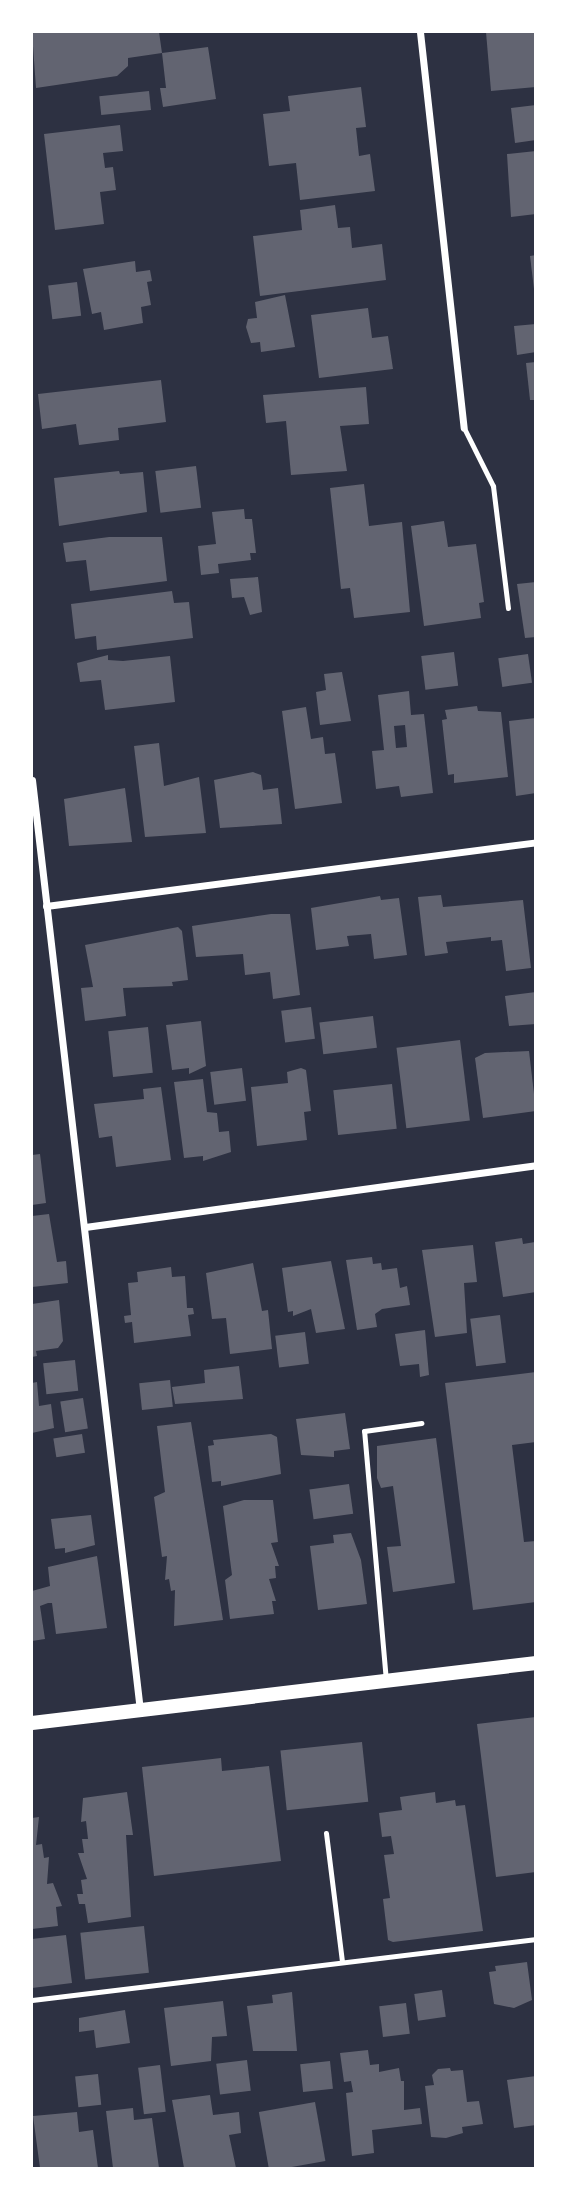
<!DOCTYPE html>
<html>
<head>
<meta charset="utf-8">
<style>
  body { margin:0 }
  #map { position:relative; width:567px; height:2200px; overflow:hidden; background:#2d3142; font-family:"Titillium Web",sans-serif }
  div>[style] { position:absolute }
  .building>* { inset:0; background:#626471; transform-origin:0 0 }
  .service>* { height:5px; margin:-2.5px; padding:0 2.5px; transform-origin:2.5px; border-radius:2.5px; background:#fff }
  .minor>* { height:7px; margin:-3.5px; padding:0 3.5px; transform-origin:3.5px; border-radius:3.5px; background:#fff }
  .secondary>* { height:14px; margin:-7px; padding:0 7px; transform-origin:7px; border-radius:7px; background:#fff }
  span { translate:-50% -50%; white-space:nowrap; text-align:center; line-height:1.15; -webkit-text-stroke:7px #fff; paint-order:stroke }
  .frame { position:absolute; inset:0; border:33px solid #fff; pointer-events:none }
</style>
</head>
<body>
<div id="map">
  <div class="building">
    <div style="clip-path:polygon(32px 32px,159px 32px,162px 53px,208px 47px,216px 99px,163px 107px,160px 88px,166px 88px,162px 53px,128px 58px,128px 66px,117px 76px,36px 88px)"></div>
    <div style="clip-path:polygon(486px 32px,536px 32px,536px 87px,491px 91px)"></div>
    <div style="clip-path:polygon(361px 87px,366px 127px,356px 128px,359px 156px,370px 154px,375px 191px,300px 200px,296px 163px,269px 166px,263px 114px,290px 111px,288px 96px)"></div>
    <div style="left:149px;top:91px;width:19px;height:50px;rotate:84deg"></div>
    <div style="clip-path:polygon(536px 105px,536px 140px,515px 143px,511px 108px)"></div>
    <div style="clip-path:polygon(120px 125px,123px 151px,103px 153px,105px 168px,113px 167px,116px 190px,100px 192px,104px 224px,55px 230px,44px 134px)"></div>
    <div style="clip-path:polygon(536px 151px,536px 214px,511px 217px,507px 154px)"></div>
    <div style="clip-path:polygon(335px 205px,338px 228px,350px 227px,352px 248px,382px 244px,386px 280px,260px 296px,253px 236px,302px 230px,300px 210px)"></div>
    <div style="clip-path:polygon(536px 255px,536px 289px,534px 289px,530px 256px)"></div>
    <div style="clip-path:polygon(135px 261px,136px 272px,150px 270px,152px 281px,147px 282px,151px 305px,141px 307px,143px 323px,104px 330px,101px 312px,92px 314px,83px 269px)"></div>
    <div style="left:77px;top:282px;width:34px;height:29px;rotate:83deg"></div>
    <div style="clip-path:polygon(285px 295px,295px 347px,261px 352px,260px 342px,251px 343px,246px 327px,248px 319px,257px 318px,255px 302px)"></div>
    <div style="clip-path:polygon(368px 308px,372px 338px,388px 336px,393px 369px,319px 378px,311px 315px)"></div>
    <div style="clip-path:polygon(536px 324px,536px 352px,517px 355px,514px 326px)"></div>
    <div style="clip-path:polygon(536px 362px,536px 400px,530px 400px,526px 363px)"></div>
    <div style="clip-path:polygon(161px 380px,166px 422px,118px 428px,119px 440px,79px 445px,76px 424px,42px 429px,38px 394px)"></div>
    <div style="clip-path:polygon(366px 387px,369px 424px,340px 426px,347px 471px,291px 475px,286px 421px,266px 423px,263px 395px)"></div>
    <div style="left:196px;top:466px;width:42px;height:41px;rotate:83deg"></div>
    <div style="clip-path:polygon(119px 471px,120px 474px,143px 472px,147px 512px,59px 526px,54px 478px)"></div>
    <div style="clip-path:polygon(364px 484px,369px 526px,402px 522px,410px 612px,354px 618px,350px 588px,341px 589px,330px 488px)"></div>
    <div style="clip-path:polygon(244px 509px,245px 519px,252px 519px,256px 553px,250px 553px,251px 560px,218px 564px,219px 573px,201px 575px,198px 546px,216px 544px,212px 512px)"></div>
    <div style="clip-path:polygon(444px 521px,448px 547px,476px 544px,484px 602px,479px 603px,481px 618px,424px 626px,411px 526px)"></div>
    <div style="clip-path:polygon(109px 537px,162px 537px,167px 581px,90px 591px,86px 560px,66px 562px,63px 543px)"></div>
    <div style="clip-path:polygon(258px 577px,262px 612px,250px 615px,244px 597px,232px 598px,230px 579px)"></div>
    <div style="clip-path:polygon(536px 582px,536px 637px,525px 638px,517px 584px)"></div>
    <div style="clip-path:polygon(172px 591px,174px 603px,189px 602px,193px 638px,97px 650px,96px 636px,75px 639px,71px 604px)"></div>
    <div style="left:454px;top:652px;width:34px;height:33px;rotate:83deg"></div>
    <div style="left:528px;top:654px;width:29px;height:30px;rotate:82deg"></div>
    <div style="clip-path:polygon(108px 655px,108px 660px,123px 661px,170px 656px,175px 702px,105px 710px,101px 680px,80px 682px,77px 663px)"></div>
    <div style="clip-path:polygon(342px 672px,351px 721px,320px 725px,316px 692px,326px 690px,324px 674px)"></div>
    <div style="clip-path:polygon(evenodd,409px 691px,411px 715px,424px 714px,433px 793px,401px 797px,399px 786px,376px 789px,372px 751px,384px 750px,378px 695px,409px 691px,405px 725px,407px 747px,396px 748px,394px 726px,405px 725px)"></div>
    <div style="clip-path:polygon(477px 706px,478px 711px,501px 712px,508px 777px,454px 783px,454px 774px,448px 775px,442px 720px,447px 719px,445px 710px)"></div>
    <div style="clip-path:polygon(306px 707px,311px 739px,323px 737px,325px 754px,335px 753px,342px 803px,295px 809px,282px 711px)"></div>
    <div style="clip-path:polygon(536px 718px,536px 793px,516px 796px,509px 721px)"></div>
    <div style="clip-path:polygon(159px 743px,164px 786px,199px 777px,206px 833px,145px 837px,134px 746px)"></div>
    <div style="clip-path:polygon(253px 772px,261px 775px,263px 790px,278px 788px,282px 824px,220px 828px,214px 780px)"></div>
    <div style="clip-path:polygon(125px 788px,132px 842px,69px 846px,64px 799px)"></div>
    <div style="clip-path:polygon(441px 895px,443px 907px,523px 900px,531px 968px,506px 971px,502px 940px,491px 941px,491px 937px,446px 942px,448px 953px,425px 956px,418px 897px)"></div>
    <div style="clip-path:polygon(380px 896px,381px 900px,399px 898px,407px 955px,374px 959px,371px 934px,347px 936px,349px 946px,316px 950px,311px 908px)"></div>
    <div style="clip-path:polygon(271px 914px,290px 914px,300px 995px,273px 999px,270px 972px,245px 975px,243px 954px,196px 957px,192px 926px)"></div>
    <div style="clip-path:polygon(178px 927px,182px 931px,188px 980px,172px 982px,173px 986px,123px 988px,126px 1016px,85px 1021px,81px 988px,93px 987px,85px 945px)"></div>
    <div style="clip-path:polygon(536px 992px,536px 1024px,509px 1026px,505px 996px)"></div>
    <div style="left:311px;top:1007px;width:32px;height:30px;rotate:83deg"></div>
    <div style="left:373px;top:1016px;width:32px;height:54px;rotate:83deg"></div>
    <div style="clip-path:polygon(201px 1021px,206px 1066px,189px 1074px,189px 1068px,172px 1070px,166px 1025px)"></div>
    <div style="left:148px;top:1027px;width:46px;height:40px;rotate:84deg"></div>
    <div style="left:460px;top:1040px;width:81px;height:64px;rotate:83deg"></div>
    <div style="clip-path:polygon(529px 1051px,536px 1111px,483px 1118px,475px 1058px,485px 1053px)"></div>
    <div style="left:242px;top:1068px;width:33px;height:32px;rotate:83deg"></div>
    <div style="clip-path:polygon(301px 1068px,306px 1070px,311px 1111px,304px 1112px,307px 1140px,257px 1146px,251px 1087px,288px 1083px,287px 1072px)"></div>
    <div style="clip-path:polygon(203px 1079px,207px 1112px,217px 1113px,219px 1132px,229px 1131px,231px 1152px,203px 1161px,203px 1156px,184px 1158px,174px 1082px)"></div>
    <div style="left:392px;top:1084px;width:45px;height:59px;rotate:84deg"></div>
    <div style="clip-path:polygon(161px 1087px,171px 1160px,116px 1167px,112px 1136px,99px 1138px,94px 1104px,144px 1099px,143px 1089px)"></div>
    <div style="clip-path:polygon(40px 1154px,46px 1203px,32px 1205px,32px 1155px)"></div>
    <div style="clip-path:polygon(49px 1214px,57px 1262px,66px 1261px,68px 1283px,32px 1287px,32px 1216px)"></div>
    <div style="clip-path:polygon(522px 1238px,523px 1244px,535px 1242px,536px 1292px,503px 1297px,495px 1242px)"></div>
    <div style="clip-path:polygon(473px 1245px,477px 1282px,464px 1283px,467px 1333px,435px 1337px,422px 1250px)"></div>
    <div style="clip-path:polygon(372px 1257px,373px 1264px,381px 1263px,382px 1270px,397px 1268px,400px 1288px,407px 1286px,410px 1305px,382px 1309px,375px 1314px,377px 1327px,357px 1330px,346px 1260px)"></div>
    <div style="clip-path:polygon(331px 1261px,345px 1329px,316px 1333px,311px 1309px,293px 1316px,293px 1311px,288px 1312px,282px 1268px)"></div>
    <div style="clip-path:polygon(253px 1263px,262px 1311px,268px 1310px,272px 1349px,230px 1354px,226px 1318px,212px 1319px,206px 1273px)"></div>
    <div style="clip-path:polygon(171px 1267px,172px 1277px,185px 1276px,187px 1308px,193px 1308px,194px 1314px,188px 1315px,191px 1336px,134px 1343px,132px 1322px,125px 1323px,124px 1316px,131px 1315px,128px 1283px,138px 1282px,137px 1272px)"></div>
    <div style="clip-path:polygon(59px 1300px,63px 1341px,58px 1348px,36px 1351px,37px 1356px,32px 1357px,32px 1304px)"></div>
    <div style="left:500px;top:1315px;width:48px;height:30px;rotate:83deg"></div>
    <div style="clip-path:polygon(425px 1330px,429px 1375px,420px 1377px,419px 1364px,400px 1366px,395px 1334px)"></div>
    <div style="left:305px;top:1332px;width:32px;height:30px;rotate:83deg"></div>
    <div style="left:75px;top:1360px;width:31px;height:32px;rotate:84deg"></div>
    <div style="clip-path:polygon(239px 1366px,243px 1399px,175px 1404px,172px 1387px,205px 1383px,204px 1370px)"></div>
    <div style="clip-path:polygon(536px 1372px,536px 1442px,512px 1445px,524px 1542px,536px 1541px,536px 1602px,473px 1610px,445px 1383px)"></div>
    <div style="left:170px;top:1380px;width:27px;height:31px;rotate:84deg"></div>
    <div style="clip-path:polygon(37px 1382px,39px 1406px,51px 1404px,54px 1428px,32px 1433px,32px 1383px)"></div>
    <div style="left:83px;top:1398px;width:31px;height:23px;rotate:81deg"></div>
    <div style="clip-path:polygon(345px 1413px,350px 1449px,334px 1451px,334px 1457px,301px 1455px,296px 1419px)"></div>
    <div style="clip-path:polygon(191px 1422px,223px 1620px,174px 1626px,175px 1590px,171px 1591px,169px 1579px,165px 1580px,167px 1556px,162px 1557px,154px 1497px,165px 1492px,157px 1426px)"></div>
    <div style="left:82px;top:1434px;width:19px;height:29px;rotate:81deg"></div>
    <div style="clip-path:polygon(271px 1434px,277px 1437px,281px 1474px,221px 1486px,221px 1481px,212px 1482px,208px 1446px,214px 1445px,213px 1440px)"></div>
    <div style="clip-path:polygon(436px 1438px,455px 1583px,393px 1592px,387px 1547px,401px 1546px,393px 1486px,381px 1488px,377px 1478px,377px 1446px)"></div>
    <div style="left:349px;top:1484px;width:30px;height:40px;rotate:82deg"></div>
    <div style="clip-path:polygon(244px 1500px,273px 1500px,278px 1542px,271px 1543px,279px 1566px,275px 1566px,276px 1578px,269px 1579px,276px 1601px,272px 1601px,274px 1614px,230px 1619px,225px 1580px,232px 1575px,223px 1506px)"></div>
    <div style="clip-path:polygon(91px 1515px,95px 1545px,65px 1553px,65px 1548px,55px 1549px,51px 1519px)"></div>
    <div style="clip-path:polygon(351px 1533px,361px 1560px,367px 1604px,318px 1610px,310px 1546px,334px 1543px,333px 1535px)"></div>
    <div style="clip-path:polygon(97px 1556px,107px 1628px,56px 1634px,52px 1603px,48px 1603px,40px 1606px,45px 1639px,32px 1641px,32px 1591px,50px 1586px,48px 1567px)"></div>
    <div style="clip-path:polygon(536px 1717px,536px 1872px,496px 1877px,477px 1724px)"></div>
    <div style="left:362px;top:1742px;width:60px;height:82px;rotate:84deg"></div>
    <div style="clip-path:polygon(221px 1758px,222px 1771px,269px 1766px,281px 1861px,154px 1876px,142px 1767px)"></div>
    <div style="clip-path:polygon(127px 1792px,133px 1835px,126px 1835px,131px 1917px,88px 1923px,85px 1904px,79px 1904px,77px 1894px,83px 1894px,81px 1880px,87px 1879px,78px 1853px,84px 1853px,82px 1839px,88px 1839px,86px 1821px,81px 1822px,83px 1798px)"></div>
    <div style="clip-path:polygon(435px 1792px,436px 1803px,455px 1800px,456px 1806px,465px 1805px,483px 1931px,393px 1942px,388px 1940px,383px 1899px,390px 1898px,384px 1855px,394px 1854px,391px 1836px,382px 1837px,379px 1813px,402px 1810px,400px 1797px)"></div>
    <div style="clip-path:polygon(39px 1817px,36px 1845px,42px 1844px,44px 1858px,49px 1857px,47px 1884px,53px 1883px,62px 1906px,56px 1907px,58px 1926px,32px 1929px,32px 1818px)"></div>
    <div style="left:144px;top:1926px;width:47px;height:64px;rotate:84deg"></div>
    <div style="clip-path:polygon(66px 1935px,72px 1983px,32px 1988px,32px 1939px)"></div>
    <div style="clip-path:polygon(527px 1962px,532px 2000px,514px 2008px,494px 2004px,489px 1972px,496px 1971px,495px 1966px)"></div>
    <div style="left:442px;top:1990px;width:27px;height:28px;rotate:82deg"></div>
    <div style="clip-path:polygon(292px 1992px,297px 2051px,253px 2051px,247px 2006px,273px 2003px,272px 1995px)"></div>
    <div style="clip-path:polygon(223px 2001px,227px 2036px,212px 2037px,211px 2061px,171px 2066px,164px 2008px)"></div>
    <div style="left:406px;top:2003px;width:31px;height:27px;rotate:83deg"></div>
    <div style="clip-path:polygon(125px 2010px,130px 2043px,96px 2048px,94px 2030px,79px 2032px,79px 2018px)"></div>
    <div style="clip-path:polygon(368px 2050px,370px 2065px,379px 2064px,379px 2072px,399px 2068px,401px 2081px,404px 2081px,404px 2110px,420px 2108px,422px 2124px,372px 2130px,374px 2153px,352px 2156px,346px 2093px,353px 2092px,351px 2081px,344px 2082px,340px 2053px)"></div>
    <div style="left:247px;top:2060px;width:31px;height:31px;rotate:83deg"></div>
    <div style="left:330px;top:2061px;width:28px;height:30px;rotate:84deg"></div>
    <div style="left:160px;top:2065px;width:47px;height:22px;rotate:83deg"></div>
    <div style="clip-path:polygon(450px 2068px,451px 2071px,463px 2070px,467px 2102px,479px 2101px,483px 2124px,462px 2127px,463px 2133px,446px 2138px,431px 2137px,425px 2086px,434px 2085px,432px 2075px,438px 2069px)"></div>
    <div style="left:98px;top:2074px;width:31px;height:23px;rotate:84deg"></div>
    <div style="clip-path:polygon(536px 2076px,536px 2125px,514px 2128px,507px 2080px)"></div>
    <div style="clip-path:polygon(210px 2095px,213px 2115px,239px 2112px,241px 2133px,229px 2135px,236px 2168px,184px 2168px,172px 2100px)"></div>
    <div style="left:315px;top:2102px;width:60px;height:57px;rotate:80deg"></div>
    <div style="clip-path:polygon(133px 2108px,134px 2120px,152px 2118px,159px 2168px,113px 2168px,106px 2111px)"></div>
    <div style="clip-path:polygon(77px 2112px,79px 2132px,93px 2130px,98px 2168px,40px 2168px,33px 2116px)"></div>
  </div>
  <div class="service">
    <div style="left:464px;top:428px;width:65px;rotate:63.4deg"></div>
    <div style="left:493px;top:486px;width:123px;rotate:83deg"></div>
    <div style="left:386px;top:1681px;width:251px;rotate:-95deg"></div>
    <div style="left:364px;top:1431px;width:58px;rotate:-8deg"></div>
    <div style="left:326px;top:1833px;width:130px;rotate:82.9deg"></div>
    <div style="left:32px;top:2000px;width:508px;rotate:-6.9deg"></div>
  </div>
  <div class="minor">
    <div style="left:420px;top:32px;width:398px;rotate:83.7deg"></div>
    <div style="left:32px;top:780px;width:936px;rotate:83.38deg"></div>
    <div style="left:46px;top:906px;width:494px;rotate:-7.4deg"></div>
    <div style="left:85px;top:1227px;width:455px;rotate:-7.8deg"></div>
  </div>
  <div class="secondary">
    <div style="left:32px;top:1723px;width:508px;rotate:-6.79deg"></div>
  </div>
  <div class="frame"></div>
</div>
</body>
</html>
